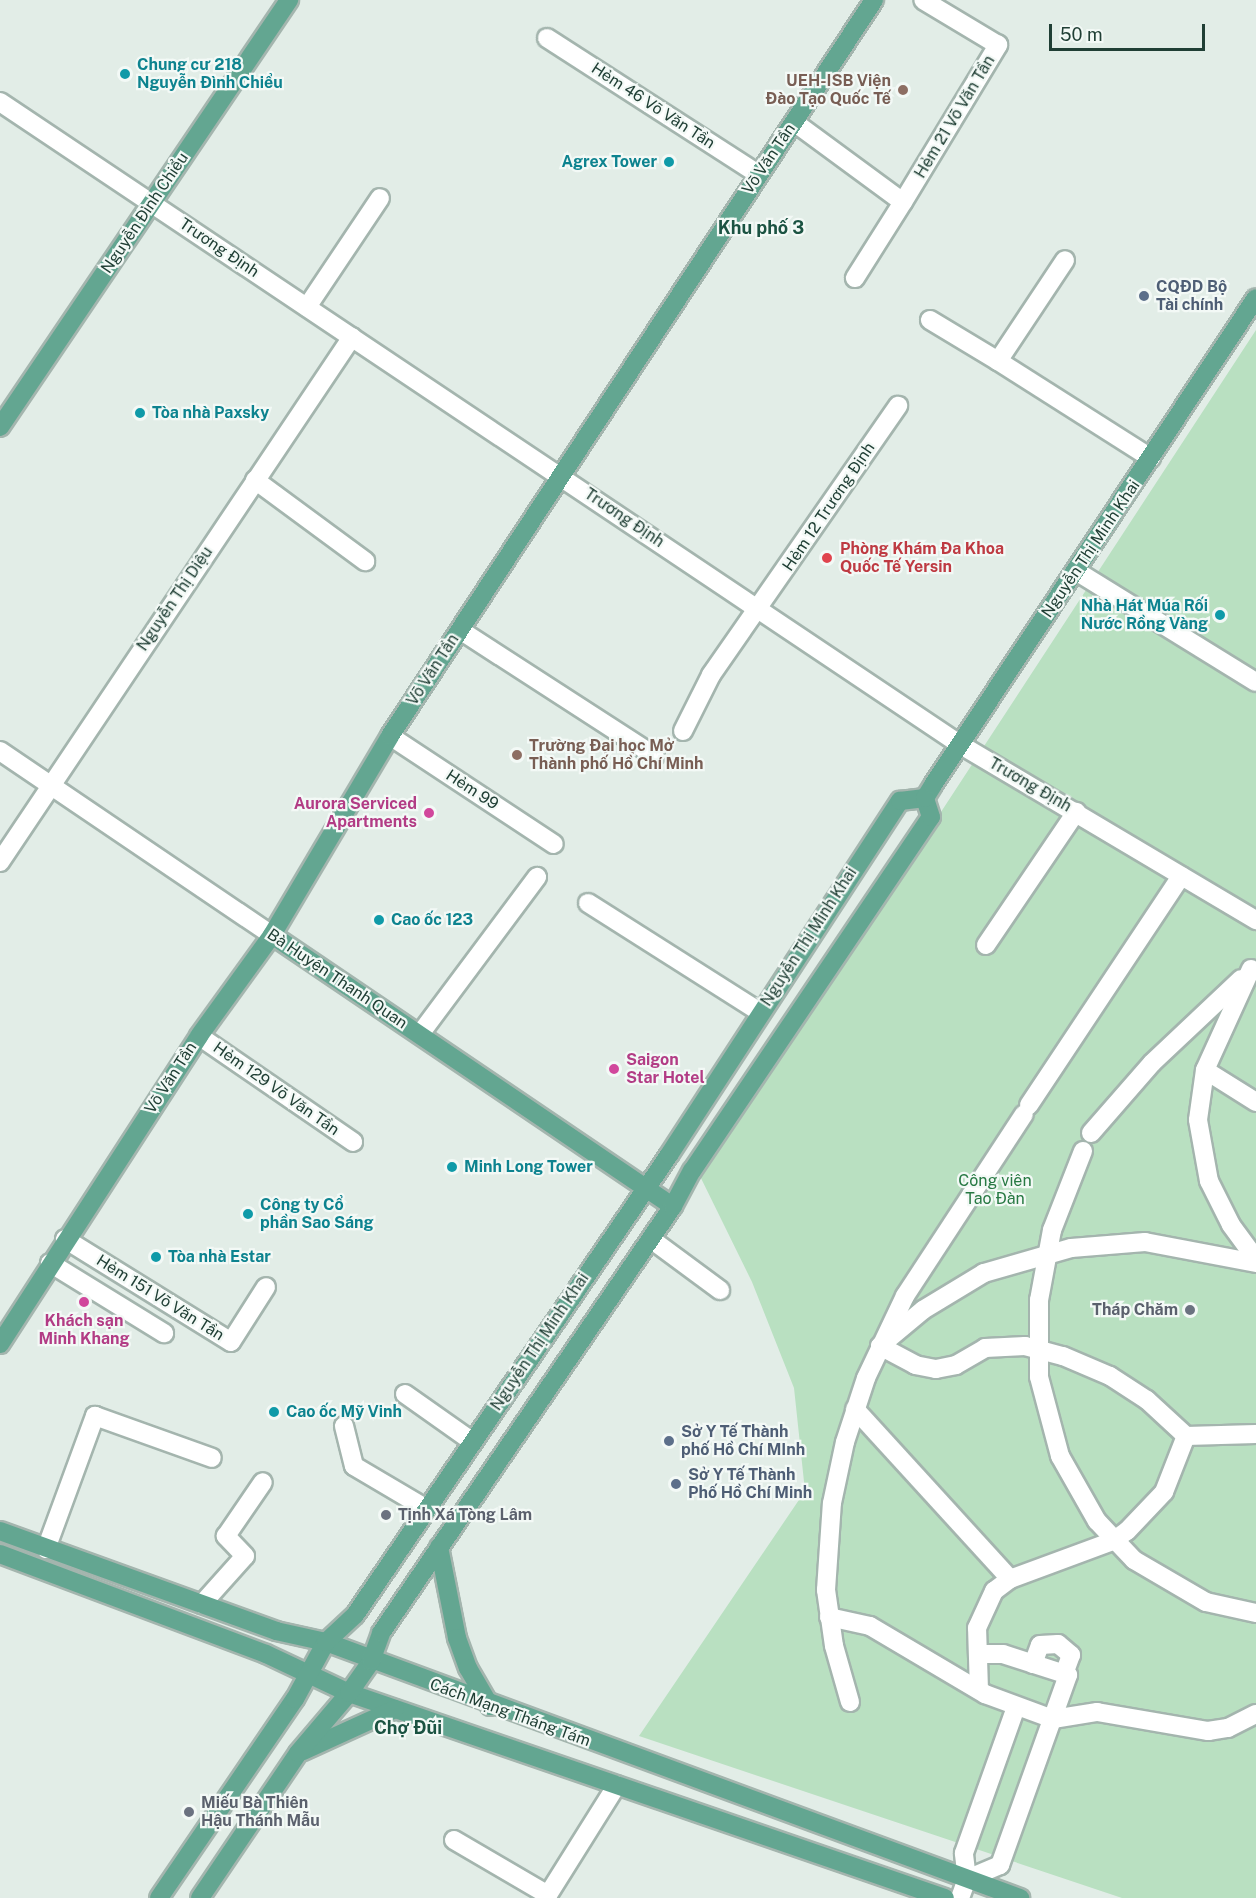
<!DOCTYPE html>
<html>
<head>
<meta charset="utf-8">
<style>
  body { margin:0 }
  #map { position:relative; width:1256px; height:1898px; overflow:hidden; background:#e2ede7; font-family:"Public Sans",sans-serif }
  div>[style] { position:absolute }
  .green>* { inset:0; background:#b9e0c1 }
  .roads { filter:drop-shadow(2px 0 #a4b5ae) drop-shadow(-2px 0 #a4b5ae) drop-shadow(0 2px #a4b5ae) drop-shadow(0 -2px #a4b5ae) }
  .minor>* { height:18px; margin:-9px; padding:0 9px; transform-origin:9px; border-radius:9px; background:#fff }
  .major>* { height:18px; margin:-9px; padding:0 9px; transform-origin:9px; border-radius:9px; background:#63a691 }
  .dots>* { width:16px; height:16px; translate:-50% -50%; box-sizing:border-box; border:3px solid #f3f9f6; border-radius:50% }
  span { translate:-50% -50%; white-space:nowrap; text-align:center; line-height:1.15; -webkit-text-stroke:4.5px #f3f9f6; paint-order:stroke }
  .culture-label { font-size:16px; color:#0d838f; font-weight:700 }
  .left { translate:0 -50%; text-align:left }
  .right { translate:-100% -50%; text-align:right }
  .education-label { font-size:16px; color:#785e54; font-weight:700 }
  .street-label { font-size:16px; color:#203f35 }
  .service-label { font-size:16px; color:#4e5e75; font-weight:700 }
  .health-label { font-size:16px; color:#be3a42; font-weight:700 }
  .hotel-label { font-size:16px; color:#b23c85; font-weight:700 }
  .park-label { font-size:16px; color:#277943 }
  .worship-label { font-size:16px; color:#5b616d; font-weight:700 }
  .neighbourhood-label { font-size:18px; color:#1b5342; font-weight:700 }
  .scale { position:absolute; left:1049px; top:24px; width:156px; height:27px; box-sizing:border-box; border:3px solid #203f35; border-top:0; padding-left:8px; font-size:18px; line-height:21px; white-space:nowrap; color:#203f35; -webkit-text-stroke:4px #f3f9f6; paint-order:stroke }
</style>
</head>
<body>
<div id="map">
  <div class="green">
    <div style="clip-path:polygon(1256px 330px,1256px 1898px,1122px 1898px,639px 1736px,805px 1491px,794px 1388px,752px 1282px,695px 1166px,939px 815px)"></div>
  </div>
  <div class="roads">
    <div class="minor">
      <div style="left:547px;top:38px;width:251px;rotate:32.8deg"></div>
      <div style="left:0;top:102px;width:1156px;rotate:33.79deg"></div>
      <div style="left:961px;top:745px;width:343px;rotate:30.7deg"></div>
      <div style="left:794px;top:122px;width:135px;rotate:36.3deg"></div>
      <div style="left:903px;top:202px;width:90px;rotate:122.3deg"></div>
      <div style="left:903px;top:202px;width:184px;rotate:-58.8deg"></div>
      <div style="left:998px;top:45px;width:87px;rotate:-149deg"></div>
      <div style="left:307px;top:307px;width:131px;rotate:-56.2deg"></div>
      <div style="left:930px;top:320px;width:79px;rotate:31.1deg"></div>
      <div style="left:998px;top:361px;width:121px;rotate:-56.4deg"></div>
      <div style="left:998px;top:361px;width:181px;rotate:32.4deg"></div>
      <div style="left:255px;top:480px;width:137px;rotate:36.4deg"></div>
      <div style="left:1076px;top:571px;width:211px;rotate:31.7deg"></div>
      <div style="left:460px;top:630px;width:232px;rotate:32.9deg"></div>
      <div style="left:683px;top:731px;width:63px;rotate:-63.4deg"></div>
      <div style="left:711px;top:675px;width:328px;rotate:-55.2deg"></div>
      <div style="left:390px;top:736px;width:196px;rotate:33.4deg"></div>
      <div style="left:0;top:751px;width:328px;rotate:34.1deg"></div>
      <div style="left:0;top:862px;width:632px;rotate:-56.16deg"></div>
      <div style="left:588px;top:903px;width:204px;rotate:32.4deg"></div>
      <div style="left:986px;top:945px;width:161px;rotate:-55.9deg"></div>
      <div style="left:1251px;top:969px;width:111px;rotate:114.5deg"></div>
      <div style="left:1205px;top:1070px;width:50px;rotate:98deg"></div>
      <div style="left:1198px;top:1120px;width:62px;rotate:79.8deg"></div>
      <div style="left:1209px;top:1181px;width:49px;rotate:63.4deg"></div>
      <div style="left:1231px;top:1225px;width:42px;rotate:53.7deg"></div>
      <div style="left:420px;top:1034px;width:196px;rotate:-53.3deg"></div>
      <div style="left:199px;top:1036px;width:187px;rotate:34.5deg"></div>
      <div style="left:1205px;top:1070px;width:60px;rotate:32.1deg"></div>
      <div style="left:1029px;top:1105px;width:275px;rotate:-56.4deg"></div>
      <div style="left:1091px;top:1133px;width:93px;rotate:-48.9deg"></div>
      <div style="left:1152px;top:1063px;width:122px;rotate:-43.3deg"></div>
      <div style="left:1083px;top:1151px;width:85px;rotate:111.4deg"></div>
      <div style="left:1052px;top:1230px;width:71px;rotate:100.5deg"></div>
      <div style="left:1039px;top:1300px;width:77px;rotate:90deg"></div>
      <div style="left:1039px;top:1377px;width:82px;rotate:75.1deg"></div>
      <div style="left:1060px;top:1456px;width:75px;rotate:60.4deg"></div>
      <div style="left:1097px;top:1521px;width:54px;rotate:46.5deg"></div>
      <div style="left:1134px;top:1560px;width:83px;rotate:30.3deg"></div>
      <div style="left:1206px;top:1602px;width:51px;rotate:12.4deg"></div>
      <div style="left:65px;top:1239px;width:195px;rotate:31.8deg"></div>
      <div style="left:231px;top:1342px;width:65px;rotate:-57.5deg"></div>
      <div style="left:651px;top:1239px;width:86px;rotate:36.5deg"></div>
      <div style="left:50px;top:1263px;width:134px;rotate:31.6deg"></div>
      <div style="left:1256px;top:1263px;width:113px;rotate:-169.3deg"></div>
      <div style="left:1145px;top:1242px;width:74px;rotate:175.4deg"></div>
      <div style="left:1071px;top:1248px;width:91px;rotate:164deg"></div>
      <div style="left:984px;top:1273px;width:71px;rotate:148.8deg"></div>
      <div style="left:923px;top:1310px;width:56px;rotate:140.1deg"></div>
      <div style="left:880px;top:1346px;width:40px;rotate:28deg"></div>
      <div style="left:915px;top:1365px;width:21px;rotate:11deg"></div>
      <div style="left:936px;top:1369px;width:20px;rotate:-11deg"></div>
      <div style="left:956px;top:1365px;width:34px;rotate:-30deg"></div>
      <div style="left:985px;top:1348px;width:40px;rotate:-2.9deg"></div>
      <div style="left:1025px;top:1346px;width:39px;rotate:15deg"></div>
      <div style="left:1063px;top:1356px;width:51px;rotate:23.1deg"></div>
      <div style="left:1110px;top:1376px;width:44px;rotate:33deg"></div>
      <div style="left:1147px;top:1400px;width:53px;rotate:42.7deg"></div>
      <div style="left:1186px;top:1436px;width:70px;rotate:-1.6deg"></div>
      <div style="left:405px;top:1394px;width:83px;rotate:35.2deg"></div>
      <div style="left:855px;top:1409px;width:230px;rotate:47.6deg"></div>
      <div style="left:344px;top:1426px;width:41px;rotate:76deg"></div>
      <div style="left:354px;top:1466px;width:85px;rotate:30.5deg"></div>
      <div style="left:46px;top:1549px;width:142px;rotate:-69.8deg"></div>
      <div style="left:95px;top:1416px;width:124px;rotate:19.7deg"></div>
      <div style="left:202px;top:1604px;width:64px;rotate:-48.1deg"></div>
      <div style="left:245px;top:1556px;width:28px;rotate:-134deg"></div>
      <div style="left:226px;top:1536px;width:65px;rotate:-55.6deg"></div>
      <div style="left:829px;top:1617px;width:42px;rotate:12.4deg"></div>
      <div style="left:870px;top:1626px;width:134px;rotate:30.6deg"></div>
      <div style="left:985px;top:1694px;width:72px;rotate:20.2deg"></div>
      <div style="left:1053px;top:1719px;width:45px;rotate:-9deg"></div>
      <div style="left:1097px;top:1712px;width:113px;rotate:9.7deg"></div>
      <div style="left:1208px;top:1731px;width:20px;rotate:-9deg"></div>
      <div style="left:1228px;top:1728px;width:31px;rotate:-27deg"></div>
      <div style="left:1033px;top:1664px;width:20px;rotate:-70deg"></div>
      <div style="left:1040px;top:1645px;width:18px;rotate:-3deg"></div>
      <div style="left:1058px;top:1644px;width:17px;rotate:40deg"></div>
      <div style="left:1071px;top:1655px;width:20px;rotate:110deg"></div>
      <div style="left:979px;top:1690px;width:62px;rotate:-91.8deg"></div>
      <div style="left:977px;top:1628px;width:41px;rotate:-65.3deg"></div>
      <div style="left:994px;top:1591px;width:20px;rotate:-37deg"></div>
      <div style="left:1010px;top:1579px;width:110px;rotate:-20.3deg"></div>
      <div style="left:1113px;top:1541px;width:17px;rotate:-36deg"></div>
      <div style="left:1127px;top:1531px;width:54px;rotate:-46.5deg"></div>
      <div style="left:1164px;top:1492px;width:60px;rotate:-68.6deg"></div>
      <div style="left:850px;top:1702px;width:58px;rotate:-105.9deg"></div>
      <div style="left:834px;top:1646px;width:57px;rotate:-98.1deg"></div>
      <div style="left:826px;top:1590px;width:87px;rotate:-86.1deg"></div>
      <div style="left:832px;top:1503px;width:62px;rotate:-78deg"></div>
      <div style="left:845px;top:1442px;width:67px;rotate:-71.8deg"></div>
      <div style="left:866px;top:1378px;width:91px;rotate:-64.6deg"></div>
      <div style="left:905px;top:1296px;width:217px;rotate:-56.8deg"></div>
      <div style="left:454px;top:1840px;width:109px;rotate:30.3deg"></div>
      <div style="left:967px;top:1879px;width:36px;rotate:-23deg"></div>
      <div style="left:1000px;top:1865px;width:202px;rotate:-70.3deg"></div>
      <div style="left:1068px;top:1675px;width:68px;rotate:-162.1deg"></div>
      <div style="left:1003px;top:1654px;width:24px;rotate:180deg"></div>
      <div style="left:546px;top:1898px;width:133px;rotate:-57.9deg"></div>
      <div style="left:960px;top:1898px;width:20px;rotate:-70deg"></div>
      <div style="left:967px;top:1879px;width:26px;rotate:-97deg"></div>
      <div style="left:964px;top:1853px;width:155px;rotate:-70.4deg"></div>
    </div>
    <div class="major">
      <div style="left:0;top:427px;width:516px;rotate:-55.91deg"></div>
      <div style="left:272px;top:935px;width:484px;rotate:34.1deg"></div>
      <div style="left:0;top:1344px;width:367px;rotate:-57.1deg"></div>
      <div style="left:199px;top:1036px;width:125px;rotate:-54.1deg"></div>
      <div style="left:272px;top:935px;width:231px;rotate:-59.3deg"></div>
      <div style="left:390px;top:736px;width:881px;rotate:-56.67deg"></div>
      <div style="left:0;top:1531px;width:294px;rotate:19.9deg"></div>
      <div style="left:276px;top:1631px;width:51px;rotate:12.4deg"></div>
      <div style="left:326px;top:1642px;width:740px;rotate:20.25deg"></div>
      <div style="left:439px;top:1547px;width:93px;rotate:78.8deg"></div>
      <div style="left:457px;top:1638px;width:32px;rotate:70deg"></div>
      <div style="left:468px;top:1668px;width:44px;rotate:59.9deg"></div>
      <div style="left:0;top:1554px;width:284px;rotate:20.6deg"></div>
      <div style="left:266px;top:1654px;width:92px;rotate:25.2deg"></div>
      <div style="left:349px;top:1693px;width:630px;rotate:18.98deg"></div>
      <div style="left:303px;top:1751px;width:101px;rotate:-24.5deg"></div>
      <div style="left:159px;top:1898px;width:241px;rotate:-55.7deg"></div>
      <div style="left:295px;top:1699px;width:65px;rotate:-61.5deg"></div>
      <div style="left:326px;top:1642px;width:40px;rotate:-43deg"></div>
      <div style="left:355px;top:1615px;width:557px;rotate:-55.68deg"></div>
      <div style="left:669px;top:1155px;width:423px;rotate:-56.9deg"></div>
      <div style="left:900px;top:801px;width:25px;rotate:-7deg"></div>
      <div style="left:200px;top:1898px;width:175px;rotate:-55.9deg"></div>
      <div style="left:298px;top:1753px;width:79px;rotate:-49.6deg"></div>
      <div style="left:349px;top:1693px;width:39px;rotate:-55deg"></div>
      <div style="left:371px;top:1661px;width:30px;rotate:-70deg"></div>
      <div style="left:381px;top:1633px;width:517px;rotate:-55.63deg"></div>
      <div style="left:673px;top:1206px;width:40px;rotate:-62deg"></div>
      <div style="left:692px;top:1171px;width:427px;rotate:-56deg"></div>
      <div style="left:931px;top:817px;width:20px;rotate:-108deg"></div>
      <div style="left:925px;top:798px;width:15px;rotate:-58deg"></div>
      <div style="left:933px;top:785px;width:584px;rotate:-56.45deg"></div>
    </div>
  </div>
  <div class="dots">
    <div style="left:125px;top:74px;background:#0f9aa8"></div>
    <div style="left:903px;top:90px;background:#8d6e63"></div>
    <div style="left:669px;top:162px;background:#0f9aa8"></div>
    <div style="left:1144px;top:296px;background:#5c6f8a"></div>
    <div style="left:140px;top:413px;background:#0f9aa8"></div>
    <div style="left:827px;top:558px;background:#e0444e"></div>
    <div style="left:1220px;top:615px;background:#0f9aa8"></div>
    <div style="left:517px;top:755px;background:#8d6e63"></div>
    <div style="left:429px;top:813px;background:#d1479c"></div>
    <div style="left:379px;top:920px;background:#0f9aa8"></div>
    <div style="left:614px;top:1069px;background:#d1479c"></div>
    <div style="left:452px;top:1167px;background:#0f9aa8"></div>
    <div style="left:248px;top:1214px;background:#0f9aa8"></div>
    <div style="left:156px;top:1257px;background:#0f9aa8"></div>
    <div style="left:84px;top:1302px;background:#d1479c"></div>
    <div style="left:1190px;top:1310px;background:#6b7280"></div>
    <div style="left:274px;top:1412px;background:#0f9aa8"></div>
    <div style="left:669px;top:1441px;background:#5c6f8a"></div>
    <div style="left:676px;top:1484px;background:#5c6f8a"></div>
    <div style="left:386px;top:1515px;background:#6b7280"></div>
    <div style="left:189px;top:1812px;background:#6b7280"></div>
  </div>
  <div class="culture-label">
    <span class="left" style="left:137px;top:74px">Chung cư 218<br>Nguyễn Đình Chiểu</span>
    <span class="right" style="left:657px;top:162px">Agrex Tower</span>
    <span class="left" style="left:152px;top:413px">Tòa nhà Paxsky</span>
    <span class="right" style="left:1208px;top:615px">Nhà Hát Múa Rối<br>Nước Rồng Vàng</span>
    <span class="left" style="left:391px;top:920px">Cao ốc 123</span>
    <span class="left" style="left:464px;top:1167px">Minh Long Tower</span>
    <span class="left" style="left:260px;top:1214px">Công ty Cổ<br>phần Sao Sáng</span>
    <span class="left" style="left:168px;top:1257px">Tòa nhà Estar</span>
    <span class="left" style="left:286px;top:1412px">Cao ốc Mỹ Vinh</span>
  </div>
  <div class="education-label">
    <span class="right" style="left:891px;top:90px">UEH-ISB Viện<br>Đào Tạo Quốc Tế</span>
    <span class="left" style="left:529px;top:755px">Trường Đại học Mở<br>Thành phố Hồ Chí Minh</span>
  </div>
  <div class="street-label">
    <span style="left:653px;top:106px;rotate:33deg">Hẻm 46 Võ Văn Tần</span>
    <span style="left:955px;top:117px;rotate:-59deg">Hẻm 21 Võ Văn Tần</span>
    <span style="left:769px;top:159px;rotate:-56deg">Võ Văn Tần</span>
    <span style="left:145px;top:213px;rotate:-56deg">Nguyễn Đình Chiểu</span>
    <span style="left:219px;top:248px;rotate:34deg">Trương Định</span>
    <span style="left:829px;top:507px;rotate:-56deg">Hẻm 12 Trương Ðịnh</span>
    <span style="left:624px;top:518px;rotate:34deg">Trương Định</span>
    <span style="left:1091px;top:549px;rotate:-56deg">Nguyễn Thị Minh Khai</span>
    <span style="left:175px;top:599px;rotate:-56deg">Nguyễn Thị Diệu</span>
    <span style="left:433px;top:670px;rotate:-57deg">Võ Văn Tần</span>
    <span style="left:1030px;top:785px;rotate:30deg">Trương Định</span>
    <span style="left:472px;top:790px;rotate:33deg">Hẻm 99</span>
    <span style="left:809px;top:937px;rotate:-57deg">Nguyễn Thị Minh Khai</span>
    <span style="left:337px;top:979px;rotate:34deg">Bà Huyện Thanh Quan</span>
    <span style="left:171px;top:1078px;rotate:-57deg">Võ Văn Tần</span>
    <span style="left:276px;top:1089px;rotate:35deg">Hẻm 129 Võ Văn Tần</span>
    <span style="left:160px;top:1298px;rotate:32deg">Hẻm 151 Võ Văn Tần</span>
    <span style="left:540px;top:1342px;rotate:-56deg">Nguyễn Thị Minh Khai</span>
    <span style="left:510px;top:1713px;rotate:20deg">Cách Mạng Tháng Tám</span>
  </div>
  <div class="service-label">
    <span class="left" style="left:1156px;top:296px">CQĐD Bộ<br>Tài chính</span>
    <span class="left" style="left:681px;top:1441px">Sở Y Tế Thành<br>phố Hồ Chí MInh</span>
    <span class="left" style="left:688px;top:1484px">Sở Y Tế Thành<br>Phố Hồ Chí Minh</span>
  </div>
  <div class="health-label">
    <span class="left" style="left:840px;top:558px">Phòng Khám Đa Khoa<br>Quốc Tế Yersin</span>
  </div>
  <div class="hotel-label">
    <span class="right" style="left:417px;top:813px">Aurora Serviced<br>Apartments</span>
    <span class="left" style="left:626px;top:1069px">Saigon<br>Star Hotel</span>
    <span style="left:84px;top:1330px">Khách sạn<br>Minh Khang</span>
  </div>
  <div class="park-label">
    <span style="left:995px;top:1190px">Công viên<br>Tao Đàn</span>
  </div>
  <div class="worship-label">
    <span class="right" style="left:1178px;top:1310px">Tháp Chăm</span>
    <span class="left" style="left:398px;top:1515px">Tịnh Xá Tòng Lâm</span>
    <span class="left" style="left:201px;top:1812px">Miếu Bà Thiên<br>Hậu Thánh Mẫu</span>
  </div>
  <div class="neighbourhood-label">
    <span style="left:761px;top:228px">Khu phố 3</span>
    <span style="left:408px;top:1728px">Chợ Đũi</span>
  </div>
  <div class="scale">50 m</div>
</div>
</body>
</html>
